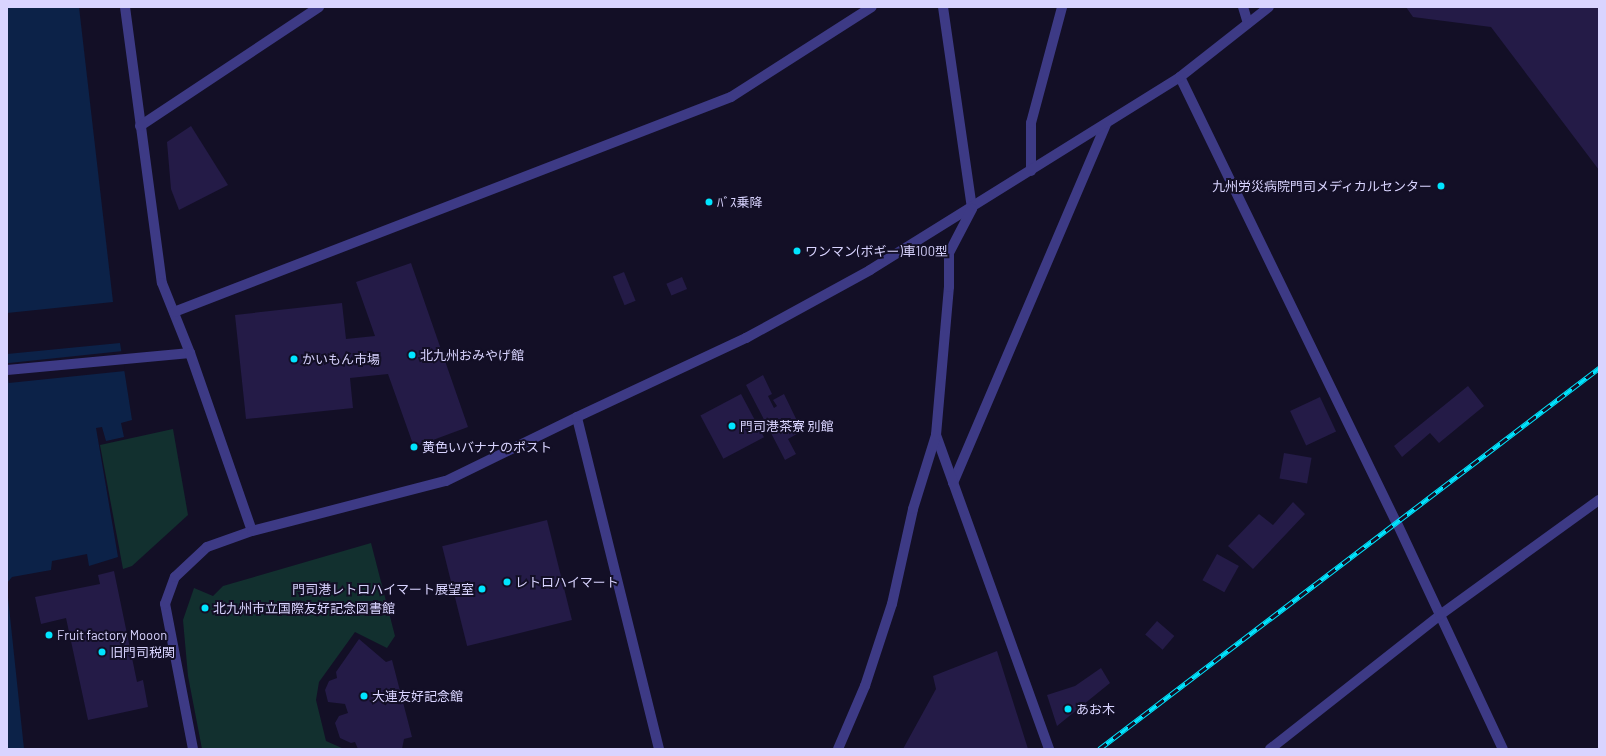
<!DOCTYPE html>
<html>
<head>
<meta charset="utf-8">
<style>
  body { margin:0 }
  #map { position:relative; width:1606px; height:756px; overflow:hidden; background:#130f26; font-family:Barlow,"Noto Sans JP",sans-serif }
  div>[style] { position:absolute }
  .green>* { inset:0; background:#12302f }
  .water>* { inset:0; background:#0c2248 }
  .pier>* { inset:0; background:#130f26; transform-origin:0 0 }
  .building>* { inset:0; background:#241b47; transform-origin:0 0 }
  .service>* { height:10px; margin:-5px; padding:0 5px; transform-origin:5px; border-radius:5px; background:#3d3a85 }
  .pedestrian>* { height:10px; margin:-5px; padding:0 5px; transform-origin:5px; border-radius:5px; background:#3d3a85 }
  .minor>* { height:10px; margin:-5px; padding:0 5px; transform-origin:5px; border-radius:5px; background:#3d3a85 }
  .tertiary>* { height:10px; margin:-5px; padding:0 5px; transform-origin:5px; border-radius:5px; background:#3d3a85 }
  .rail>* { height:4.5px; margin-top:-2.25px; transform-origin:0; background:repeating-linear-gradient(90deg,#130f26 0 9px,#00e5ff 0 18px); box-sizing:border-box; border-block:1px solid #00e5ff }
  .dots>* { width:11px; height:11px; translate:-50% -50%; box-sizing:border-box; border:2px solid #130f26; border-radius:50% }
  span { translate:-50% -50%; white-space:nowrap; text-align:center; line-height:1.15; -webkit-text-stroke:4px #130f26; paint-order:stroke }
  .poi-label { font-size:13px; color:#d9d4ff }
  .right { translate:-100% -50%; text-align:right }
  .left { translate:0 -50%; text-align:left }
  .frame { position:absolute; inset:0; border:8px solid #d9d4ff; pointer-events:none }
</style>
</head>
<body>
<div id="map">
  <div class="green">
    <div style="clip-path:polygon(173px 429px,188px 515px,132px 566px,123px 569px,100px 445px)"></div>
    <div style="clip-path:polygon(371px 543px,395px 636px,387px 648px,355px 632px,319px 682px,316px 700px,326px 741px,344px 749px,202px 749px,188px 676px,183px 620px,194px 588px,213px 596px,223px 586px)"></div>
  </div>
  <div class="water">
    <div style="clip-path:polygon(7px 7px,79px 7px,113px 302px,7px 313px)"></div>
    <div style="clip-path:polygon(120px 343px,132px 420px,121px 423px,124px 437px,106px 441px,102px 427px,96px 428px,118px 557px,89px 566px,87px 554px,52px 561px,51px 570px,12px 577px,7px 583px,7px 354px)"></div>
    <div style="clip-path:polygon(7px 588px,24px 749px,7px 749px)"></div>
  </div>
  <div class="pier">
    <div style="left:123px;top:351px;width:20px;height:117px;rotate:84deg"></div>
  </div>
  <div class="building">
    <div style="clip-path:polygon(1406px 7px,1599px 7px,1599px 170px,1491px 27px,1413px 17px)"></div>
    <div style="clip-path:polygon(191px 126px,228px 185px,179px 210px,171px 189px,167px 142px)"></div>
    <div style="clip-path:polygon(411px 263px,468px 427px,414px 447px,388px 374px,350px 378px,353px 408px,246px 419px,235px 315px,342px 303px,346px 339px,375px 336px,356px 282px)"></div>
    <div style="left:624px;top:272px;width:31px;height:12px;rotate:68deg"></div>
    <div style="left:682px;top:277px;width:13px;height:17px;rotate:67deg"></div>
    <div style="clip-path:polygon(763px 375px,772px 394px,768px 396px,774px 408px,777px 406px,773px 400px,784px 394px,802px 431px,788px 439px,796px 454px,785px 460px,746px 385px)"></div>
    <div style="clip-path:polygon(1468px 386px,1484px 406px,1439px 443px,1430px 433px,1402px 457px,1394px 446px)"></div>
    <div style="left:741px;top:394px;width:49px;height:46px;rotate:62deg"></div>
    <div style="left:1320px;top:397px;width:38px;height:33px;rotate:65deg"></div>
    <div style="left:1284px;top:453px;width:28px;height:26px;rotate:10deg"></div>
    <div style="clip-path:polygon(1293px 502px,1305px 514px,1253px 569px,1228px 546px,1259px 514px,1273px 525px)"></div>
    <div style="left:547px;top:520px;width:103px;height:108px;rotate:76deg"></div>
    <div style="left:1217px;top:554px;width:25px;height:30px;rotate:29deg"></div>
    <div style="clip-path:polygon(114px 571px,137px 682px,143px 680px,148px 707px,88px 720px,66px 618px,41px 624px,35px 597px,100px 584px,98px 575px)"></div>
    <div style="left:1157px;top:621px;width:23px;height:18px;rotate:41deg"></div>
    <div style="clip-path:polygon(359px 639px,386px 662px,392px 660px,412px 737px,404px 739px,402px 749px,358px 749px,355px 742px,351px 743px,340px 738px,335px 723px,339px 716px,348px 713px,345px 704px,328px 702px,325px 690px,329px 681px,337px 678px,336px 672px)"></div>
    <div style="clip-path:polygon(997px 651px,1028px 749px,903px 749px,936px 689px,933px 676px)"></div>
    <div style="clip-path:polygon(1101px 668px,1110px 683px,1057px 726px,1047px 695px,1075px 686px)"></div>
  </div>
  <div class="service">
    <div style="left:953px;top:483px;width:390px;rotate:-66.9deg"></div>
  </div>
  <div class="pedestrian">
    <div style="left:7px;top:370px;width:184px;rotate:-5.3deg"></div>
  </div>
  <div class="minor">
    <div style="left:125px;top:7px;width:278px;rotate:82.4deg"></div>
    <div style="left:162px;top:283px;width:75px;rotate:68.2deg"></div>
    <div style="left:190px;top:353px;width:188px;rotate:70.8deg"></div>
    <div style="left:943px;top:7px;width:203px;rotate:81.8deg"></div>
    <div style="left:1243px;top:7px;width:17px;rotate:73deg"></div>
    <div style="left:1180px;top:77px;width:494px;rotate:64.1deg"></div>
    <div style="left:1396px;top:521px;width:252px;rotate:64.9deg"></div>
    <div style="left:140px;top:126px;width:215px;rotate:-33.6deg"></div>
    <div style="left:1031px;top:171px;width:48px;rotate:-90deg"></div>
    <div style="left:1031px;top:123px;width:120px;rotate:-75deg"></div>
    <div style="left:174px;top:312px;width:597px;rotate:-21.11deg"></div>
    <div style="left:731px;top:97px;width:167px;rotate:-32.6deg"></div>
    <div style="left:936px;top:435px;width:334px;rotate:70.2deg"></div>
    <div style="left:193px;top:749px;width:148px;rotate:-100.9deg"></div>
    <div style="left:165px;top:604px;width:29px;rotate:-70deg"></div>
    <div style="left:175px;top:577px;width:44px;rotate:-43.2deg"></div>
    <div style="left:207px;top:547px;width:48px;rotate:-19.6deg"></div>
    <div style="left:252px;top:531px;width:200px;rotate:-14.5deg"></div>
    <div style="left:446px;top:481px;width:146px;rotate:-26deg"></div>
  </div>
  <div class="tertiary">
    <div style="left:659px;top:749px;width:342px;rotate:-103.9deg"></div>
    <div style="left:577px;top:417px;width:187px;rotate:-25.1deg"></div>
    <div style="left:746px;top:338px;width:141px;rotate:-28.7deg"></div>
    <div style="left:870px;top:270px;width:365px;rotate:-31.9deg"></div>
    <div style="left:1180px;top:77px;width:113px;rotate:-38.2deg"></div>
    <div style="left:838px;top:749px;width:69px;rotate:-66.8deg"></div>
    <div style="left:865px;top:686px;width:86px;rotate:-71.8deg"></div>
    <div style="left:892px;top:604px;width:97px;rotate:-77.5deg"></div>
    <div style="left:913px;top:509px;width:77px;rotate:-72.7deg"></div>
    <div style="left:936px;top:435px;width:149px;rotate:-85deg"></div>
    <div style="left:949px;top:287px;width:34px;rotate:-90deg"></div>
    <div style="left:949px;top:253px;width:50px;rotate:-62.4deg"></div>
    <div style="left:1270px;top:749px;width:216px;rotate:-38.2deg"></div>
    <div style="left:1440px;top:615px;width:196px;rotate:-35.9deg"></div>
  </div>
  <div class="rail">
    <div style="left:1099px;top:749px;width:629px;rotate:-37.31deg"></div>
  </div>
  <div class="dots">
    <div style="left:1441px;top:186px;background:#00e5ff"></div>
    <div style="left:709px;top:202px;background:#00e5ff"></div>
    <div style="left:797px;top:251px;background:#00e5ff"></div>
    <div style="left:412px;top:355px;background:#00e5ff"></div>
    <div style="left:294px;top:359px;background:#00e5ff"></div>
    <div style="left:732px;top:426px;background:#00e5ff"></div>
    <div style="left:414px;top:447px;background:#00e5ff"></div>
    <div style="left:507px;top:582px;background:#00e5ff"></div>
    <div style="left:482px;top:589px;background:#00e5ff"></div>
    <div style="left:205px;top:608px;background:#00e5ff"></div>
    <div style="left:49px;top:635px;background:#00e5ff"></div>
    <div style="left:102px;top:652px;background:#00e5ff"></div>
    <div style="left:364px;top:696px;background:#00e5ff"></div>
    <div style="left:1068px;top:709px;background:#00e5ff"></div>
  </div>
  <div class="poi-label">
    <span class="right" style="left:1432px;top:186px">九州労災病院門司メディカルセンター</span>
    <span class="left" style="left:717px;top:202px">ﾊﾞｽ乗降</span>
    <span class="left" style="left:805px;top:251px">ワンマン(ボギー)車100型</span>
    <span class="left" style="left:420px;top:355px">北九州おみやげ館</span>
    <span class="left" style="left:302px;top:359px">かいもん市場</span>
    <span class="left" style="left:740px;top:426px">門司港茶寮 別館</span>
    <span class="left" style="left:422px;top:447px">黄色いバナナのポスト</span>
    <span class="left" style="left:515px;top:582px">レトロハイマート</span>
    <span class="right" style="left:474px;top:589px">門司港レトロハイマート展望室</span>
    <span class="left" style="left:213px;top:608px">北九州市立国際友好記念図書館</span>
    <span class="left" style="left:57px;top:635px">Fruit factory Mooon</span>
    <span class="left" style="left:110px;top:652px">旧門司税関</span>
    <span class="left" style="left:372px;top:696px">大連友好記念館</span>
    <span class="left" style="left:1076px;top:709px">あお木</span>
  </div>
  <div class="frame"></div>
</div>
</body>
</html>
